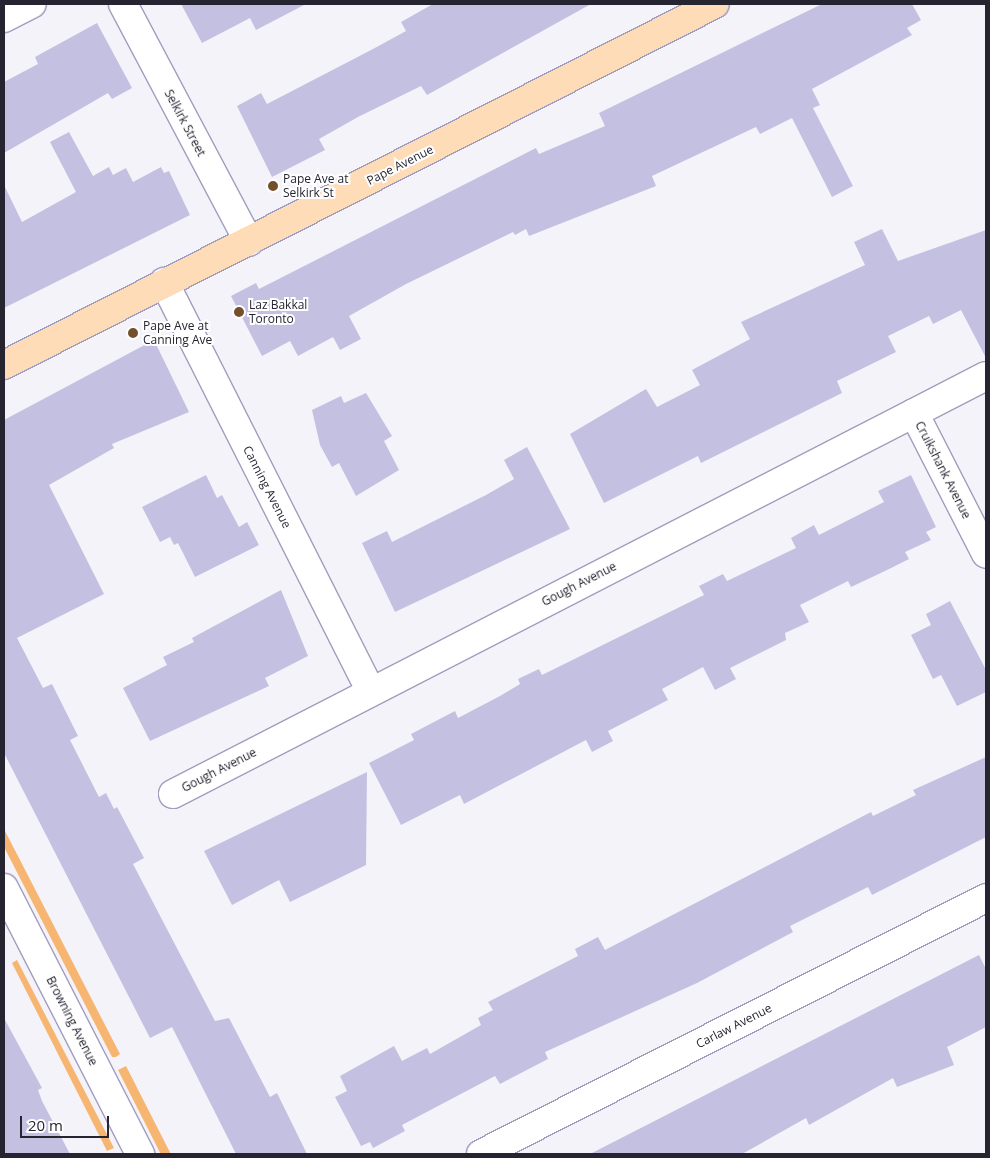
<!DOCTYPE html>
<html>
<head>
<meta charset="utf-8">
<style>
  body { margin:0 }
  #map { position:relative; width:990px; height:1158px; overflow:hidden; background:#f4f3fa; font-family:"Open Sans",sans-serif }
  div>[style] { position:absolute }
  .green>* { inset:0; background:#f7b572; transform-origin:0 0 }
  .building>* { inset:0; background:#c4c0e1 }
  .roads { filter:drop-shadow(1px 0 #a19dbd) drop-shadow(-1px 0 #a19dbd) drop-shadow(0 1px #a19dbd) drop-shadow(0 -1px #a19dbd) }
  .minor>* { height:28px; margin:-14px; padding:0 14px; transform-origin:14px; border-radius:14px; background:#fff }
  .major>* { height:28px; margin:-14px; padding:0 14px; transform-origin:14px; border-radius:14px; background:#fedcb8 }
  .dots>* { width:14px; height:14px; translate:-50% -50%; box-sizing:border-box; border:2px solid #fff; border-radius:50% }
  span { translate:-50% -50%; white-space:nowrap; text-align:center; line-height:1.15; -webkit-text-stroke:4px #fff; paint-order:stroke }
  .street-label { font-size:12px; color:#262431 }
  .poi-label { font-size:12px; color:#262431 }
  .left { translate:0 -50%; text-align:left }
  .frame { position:absolute; inset:0; border:5px solid #262431; pointer-events:none }
  .scale { position:absolute; left:20px; top:1116px; width:89px; height:22px; box-sizing:border-box; border:2px solid #262431; border-top:0; padding-left:6px; font-size:15px; line-height:18px; white-space:nowrap; color:#262431; -webkit-text-stroke:4px #fff; paint-order:stroke }
</style>
</head>
<body>
<div id="map">
  <div class="green">
    <div style="clip-path:polygon(4px 829px,120px 1054px,116px 1057px,112px 1057px,4px 847px)"></div>
    <div style="clip-path:polygon(17px 960px,114px 1148px,107px 1151px,12px 963px)"></div>
    <div style="left:126px;top:1066px;width:99px;height:9px;rotate:63deg"></div>
  </div>
  <div class="building">
    <div style="clip-path:polygon(181px 4px,306px 4px,256px 30px,250px 18px,202px 43px)"></div>
    <div style="clip-path:polygon(433px 4px,591px 4px,427px 95px,421px 86px,358px 117px,319px 139px,325px 150px,272px 177px,237px 106px,261px 93px,267px 104px,373px 49px,406px 31px,401px 22px)"></div>
    <div style="clip-path:polygon(822px 4px,912px 4px,921px 20px,907px 28px,912px 35px,812px 89px,820px 105px,813px 108px,853px 186px,832px 197px,792px 118px,760px 134px,756px 127px,652px 176px,656px 186px,529px 236px,526px 229px,515px 235px,513px 232px,406px 284px,349px 316px,361px 339px,340px 350px,333px 337px,298px 356px,290px 341px,262px 356px,231px 296px,256px 283px,259px 289px,536px 148px,539px 154px,605px 126px,599px 113px)"></div>
    <div style="clip-path:polygon(97px 23px,132px 88px,112px 99px,108px 93px,4px 153px,4px 82px,38px 64px,35px 57px)"></div>
    <div style="clip-path:polygon(69px 132px,93px 176px,109px 167px,113px 175px,126px 168px,133px 182px,161px 167px,164px 173px,169px 171px,190px 215px,4px 308px,4px 185px,22px 222px,76px 192px,50px 142px)"></div>
    <div style="clip-path:polygon(882px 229px,898px 261px,986px 230px,986px 358px,961px 310px,933px 324px,929px 316px,888px 336px,896px 352px,837px 381px,842px 393px,701px 463px,698px 456px,604px 503px,570px 434px,646px 389px,657px 407px,700px 385px,692px 370px,750px 339px,741px 322px,865px 265px,854px 242px)"></div>
    <div style="clip-path:polygon(154px 340px,189px 412px,112px 444px,114px 448px,49px 485px,104px 594px,17px 638px,43px 688px,52px 684px,78px 736px,70px 740px,99px 797px,106px 793px,114px 809px,117px 807px,144px 858px,133px 864px,215px 1021px,229px 1018px,270px 1097px,277px 1093px,307px 1154px,236px 1154px,172px 1027px,150px 1038px,4px 753px,4px 420px)"></div>
    <div style="clip-path:polygon(366px 393px,392px 436px,384px 441px,399px 470px,356px 496px,339px 463px,332px 467px,320px 445px,312px 410px,341px 396px,344px 403px)"></div>
    <div style="clip-path:polygon(527px 447px,570px 529px,395px 612px,362px 543px,387px 531px,392px 542px,486px 495px,514px 479px,504px 460px)"></div>
    <div style="clip-path:polygon(206px 475px,217px 498px,222px 495px,239px 527px,247px 522px,259px 545px,195px 577px,178px 543px,174px 545px,170px 537px,160px 542px,142px 507px)"></div>
    <div style="clip-path:polygon(911px 475px,936px 527px,926px 532px,931px 540px,905px 552px,909px 559px,885px 571px,851px 587px,848px 581px,800px 605px,809px 622px,785px 633px,786px 640px,730px 668px,736px 679px,715px 690px,703px 667px,662px 689px,668px 700px,608px 731px,613px 741px,592px 752px,586px 740px,464px 804px,460px 795px,401px 825px,369px 763px,414px 740px,411px 734px,455px 711px,458px 718px,500px 696px,520px 684px,518px 679px,539px 669px,542px 675px,704px 595px,699px 586px,723px 574px,727px 581px,796px 548px,791px 538px,814px 525px,819px 535px,884px 502px,878px 491px)"></div>
    <div style="clip-path:polygon(281px 590px,308px 656px,265px 678px,269px 686px,150px 741px,123px 688px,167px 665px,163px 657px,194px 642px,192px 638px)"></div>
    <div style="clip-path:polygon(950px 601px,986px 670px,986px 692px,957px 706px,941px 675px,933px 679px,911px 635px,931px 625px,926px 614px)"></div>
    <div style="clip-path:polygon(986px 757px,986px 837px,872px 895px,868px 887px,790px 926px,793px 932px,697px 983px,545px 1052px,548px 1059px,500px 1084px,495px 1076px,402px 1125px,405px 1131px,373px 1148px,370px 1142px,361px 1146px,335px 1097px,347px 1091px,340px 1076px,394px 1046px,402px 1061px,427px 1048px,430px 1054px,481px 1025px,478px 1018px,493px 1010px,488px 1002px,578px 956px,575px 949px,598px 937px,605px 950px,871px 812px,873px 816px,916px 795px,913px 790px)"></div>
    <div style="clip-path:polygon(367px 772px,366px 865px,290px 902px,279px 880px,232px 905px,204px 851px)"></div>
    <div style="clip-path:polygon(979px 955px,986px 969px,986px 1027px,947px 1047px,954px 1065px,897px 1087px,893px 1078px,809px 1125px,806px 1118px,742px 1154px,590px 1154px)"></div>
    <div style="clip-path:polygon(4px 1018px,42px 1088px,38px 1090px,42px 1101px,70px 1154px,4px 1154px)"></div>
  </div>
  <div class="roads">
    <div class="minor">
      <div style="left:123px;top:4px;width:269px;rotate:62.1deg"></div>
      <div style="left:4px;top:18px;width:31px;rotate:-27deg"></div>
      <div style="left:164px;top:282px;width:458px;rotate:63.2deg"></div>
      <div style="left:914px;top:413px;width:158px;rotate:62.9deg"></div>
      <div style="left:173px;top:794px;width:914px;rotate:-27.21deg"></div>
      <div style="left:4px;top:888px;width:299px;rotate:62.9deg"></div>
      <div style="left:481px;top:1154px;width:566px;rotate:-26.88deg"></div>
    </div>
    <div class="major">
      <div style="left:4px;top:365px;width:797px;rotate:-26.92deg"></div>
    </div>
  </div>
  <div class="dots">
    <div style="left:273px;top:186px;background:#74502a"></div>
    <div style="left:239px;top:312px;background:#74502a"></div>
    <div style="left:133px;top:333px;background:#74502a"></div>
  </div>
  <div class="street-label">
    <span style="left:185px;top:123px;rotate:62deg">Selkirk Street</span>
    <span style="left:400px;top:165px;rotate:-27deg">Pape Avenue</span>
    <span style="left:943px;top:470px;rotate:63deg">Cruikshank Avenue</span>
    <span style="left:267px;top:487px;rotate:63deg">Canning Avenue</span>
    <span style="left:579px;top:584px;rotate:-27deg">Gough Avenue</span>
    <span style="left:219px;top:770px;rotate:-27deg">Gough Avenue</span>
    <span style="left:72px;top:1021px;rotate:63deg">Browning Avenue</span>
    <span style="left:734px;top:1026px;rotate:-27deg">Carlaw Avenue</span>
  </div>
  <div class="poi-label">
    <span class="left" style="left:283px;top:186px">Pape Ave at<br>Selkirk St</span>
    <span class="left" style="left:249px;top:312px">Laz Bakkal<br>Toronto</span>
    <span class="left" style="left:143px;top:333px">Pape Ave at<br>Canning Ave</span>
  </div>
  <div class="frame"></div>
  <div class="scale">20 m</div>
</div>
</body>
</html>
